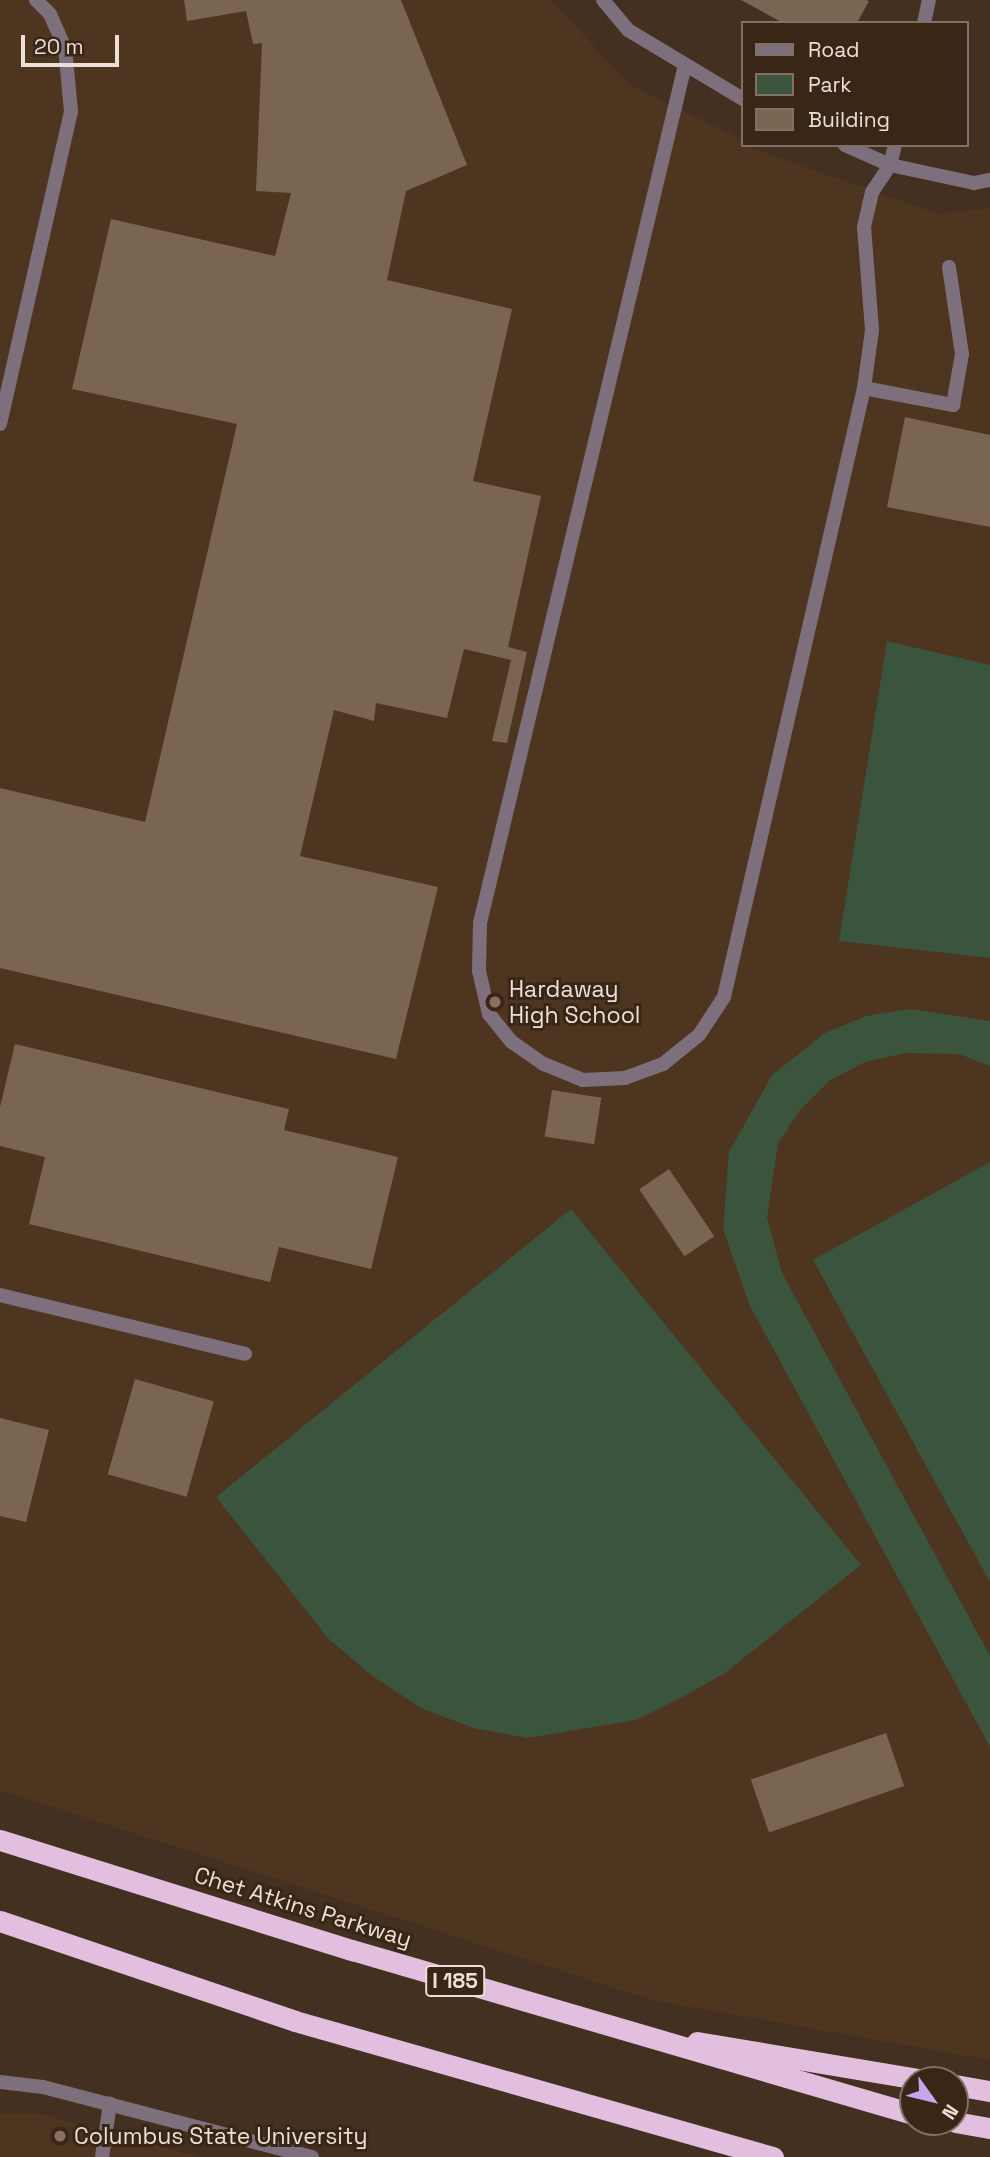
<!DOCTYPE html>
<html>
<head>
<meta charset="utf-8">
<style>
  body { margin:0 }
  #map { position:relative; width:990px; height:2157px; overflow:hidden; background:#433020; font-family:"Space Grotesk",sans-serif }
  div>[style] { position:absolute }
  .built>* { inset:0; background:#4e3520 }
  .green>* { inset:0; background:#3a543e }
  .building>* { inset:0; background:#7a6452; transform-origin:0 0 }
  .service>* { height:14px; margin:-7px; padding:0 7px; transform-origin:7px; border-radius:7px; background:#7e6f7c }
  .minor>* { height:14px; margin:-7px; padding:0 7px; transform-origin:7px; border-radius:7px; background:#7e6f7c }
  .motorway>* { height:21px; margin:-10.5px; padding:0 10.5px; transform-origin:10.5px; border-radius:10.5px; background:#e3bfdf }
  .dots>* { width:19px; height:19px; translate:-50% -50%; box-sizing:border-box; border:4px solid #392616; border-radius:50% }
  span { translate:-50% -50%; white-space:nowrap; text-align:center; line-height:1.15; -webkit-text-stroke:6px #392616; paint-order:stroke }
  .shield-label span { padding:2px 5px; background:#392616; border:2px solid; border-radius:5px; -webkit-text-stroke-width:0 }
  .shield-label { font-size:21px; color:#ece0d6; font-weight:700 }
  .poi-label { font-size:23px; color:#ece0d6 }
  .left { translate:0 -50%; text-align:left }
  .street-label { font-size:23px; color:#ece0d6 }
  .legend { position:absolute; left:741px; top:21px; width:228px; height:126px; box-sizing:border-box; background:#392616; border:2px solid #817063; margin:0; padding:9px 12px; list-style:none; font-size:21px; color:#ece0d6 }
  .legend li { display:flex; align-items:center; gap:14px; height:35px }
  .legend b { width:35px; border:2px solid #817063 }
  .north { position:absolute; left:899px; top:2066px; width:70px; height:70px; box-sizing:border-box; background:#392616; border:2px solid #817063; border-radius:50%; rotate:124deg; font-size:19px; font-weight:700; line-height:28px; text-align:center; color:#ece0d6 }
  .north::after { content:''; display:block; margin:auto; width:24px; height:32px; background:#c9a5ee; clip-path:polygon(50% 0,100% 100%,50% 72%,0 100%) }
  .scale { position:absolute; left:21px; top:35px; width:98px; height:32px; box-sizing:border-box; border:4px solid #ece0d6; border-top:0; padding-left:9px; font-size:21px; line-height:24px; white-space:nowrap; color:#ece0d6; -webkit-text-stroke:5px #392616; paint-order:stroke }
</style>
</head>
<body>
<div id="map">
  <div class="built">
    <div style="clip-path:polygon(0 0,550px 0,631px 85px,743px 140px,743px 145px,938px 214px,990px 208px,990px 2060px,652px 2000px,0 1790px)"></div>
    <div style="clip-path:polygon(0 2114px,42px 2114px,198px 2157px,0 2157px)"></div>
  </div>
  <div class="green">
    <div style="clip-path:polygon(887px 641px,990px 665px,990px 958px,839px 941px)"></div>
    <div style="clip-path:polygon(910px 1009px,990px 1021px,990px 1066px,959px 1054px,905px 1053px,865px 1062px,829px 1081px,800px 1110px,778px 1143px,767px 1218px,782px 1273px,990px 1656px,990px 1747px,750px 1306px,723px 1229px,729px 1152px,772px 1075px,825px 1033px,866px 1016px)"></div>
    <div style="clip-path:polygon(990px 1162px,990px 1582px,813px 1260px)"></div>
    <div style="clip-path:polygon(571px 1209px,861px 1565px,725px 1673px,688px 1694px,636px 1720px,527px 1738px,473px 1728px,421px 1708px,371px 1675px,328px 1638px,216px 1497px)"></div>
  </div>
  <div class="building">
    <div style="clip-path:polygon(184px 0,401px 0,467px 165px,406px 191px,387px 280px,512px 309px,473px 481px,541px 496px,508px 647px,527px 652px,507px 743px,492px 741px,511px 660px,464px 649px,447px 718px,376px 703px,374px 721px,334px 710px,300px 856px,438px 887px,396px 1059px,0 968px,0 788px,145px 822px,237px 424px,72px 389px,111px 219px,275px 256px,291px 193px,256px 191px,262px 43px,253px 44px,246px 11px,187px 21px)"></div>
    <div style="clip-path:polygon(741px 0,866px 0,869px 1px,857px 23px,783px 23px)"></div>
    <div style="clip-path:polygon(905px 417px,990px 435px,990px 527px,887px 507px)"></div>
    <div style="clip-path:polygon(15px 1044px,289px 1109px,284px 1130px,398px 1157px,371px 1269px,279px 1247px,270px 1282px,29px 1224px,45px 1157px,0 1146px,0 1107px)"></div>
    <div style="left:552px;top:1090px;width:50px;height:47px;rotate:9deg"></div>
    <div style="left:669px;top:1169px;width:81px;height:36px;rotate:56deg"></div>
    <div style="left:135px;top:1379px;width:82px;height:99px;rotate:16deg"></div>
    <div style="clip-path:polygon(0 1418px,49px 1430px,26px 1522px,0 1516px)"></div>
    <div style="left:886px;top:1733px;width:56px;height:143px;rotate:71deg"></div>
  </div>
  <div class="service">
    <div style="left:685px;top:65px;width:882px;rotate:103.44deg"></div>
    <div style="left:480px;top:923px;width:48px;rotate:91.2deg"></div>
    <div style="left:479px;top:971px;width:44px;rotate:76.9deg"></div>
    <div style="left:489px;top:1014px;width:36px;rotate:51deg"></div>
    <div style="left:512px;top:1042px;width:39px;rotate:35deg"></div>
    <div style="left:544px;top:1064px;width:42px;rotate:22.3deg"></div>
    <div style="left:583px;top:1080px;width:42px;rotate:-2.7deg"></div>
    <div style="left:625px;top:1078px;width:40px;rotate:-20.2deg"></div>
    <div style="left:663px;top:1064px;width:46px;rotate:-38.9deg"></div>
    <div style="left:699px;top:1035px;width:45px;rotate:-56.7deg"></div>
    <div style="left:724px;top:997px;width:625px;rotate:-77.05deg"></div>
    <div style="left:864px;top:388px;width:59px;rotate:-82.1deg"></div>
    <div style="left:872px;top:330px;width:103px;rotate:-94.4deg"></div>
    <div style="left:864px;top:227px;width:36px;rotate:-77deg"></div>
    <div style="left:872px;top:192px;width:32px;rotate:-56deg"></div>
    <div style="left:864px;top:388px;width:91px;rotate:10.8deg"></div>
    <div style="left:953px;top:405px;width:52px;rotate:-80deg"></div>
    <div style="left:962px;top:354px;width:88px;rotate:-98.5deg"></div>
    <div style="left:0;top:424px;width:321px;rotate:-77.2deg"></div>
    <div style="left:71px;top:111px;width:63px;rotate:-95.4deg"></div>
    <div style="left:65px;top:48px;width:37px;rotate:-114deg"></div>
    <div style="left:50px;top:14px;width:20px;rotate:-135deg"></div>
    <div style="left:0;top:1295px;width:252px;rotate:13.5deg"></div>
    <div style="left:102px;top:2157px;width:54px;rotate:-81.4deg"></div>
  </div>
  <div class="minor">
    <div style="left:603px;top:0;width:39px;rotate:50deg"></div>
    <div style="left:628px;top:30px;width:134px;rotate:31deg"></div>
    <div style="left:924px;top:23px;width:24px;rotate:-78deg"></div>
    <div style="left:845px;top:145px;width:49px;rotate:24deg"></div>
    <div style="left:890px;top:165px;width:86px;rotate:12.1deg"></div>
    <div style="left:974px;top:183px;width:16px;rotate:-11deg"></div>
    <div style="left:890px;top:165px;width:21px;rotate:-76deg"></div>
    <div style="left:0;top:2082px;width:43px;rotate:6.6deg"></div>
    <div style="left:43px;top:2087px;width:278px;rotate:14.6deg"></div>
  </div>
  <div class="motorway">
    <div style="left:0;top:1840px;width:369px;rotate:17.4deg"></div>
    <div style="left:352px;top:1950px;width:584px;rotate:16.3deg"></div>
    <div style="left:0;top:1921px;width:311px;rotate:18.7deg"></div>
    <div style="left:295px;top:2021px;width:497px;rotate:15.9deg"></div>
    <div style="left:697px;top:2042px;width:229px;rotate:9.5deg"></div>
    <div style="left:955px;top:2085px;width:36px;rotate:10deg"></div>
    <div style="left:955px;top:2122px;width:36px;rotate:10deg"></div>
  </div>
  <div class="dots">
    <div style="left:495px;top:1002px;background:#8d6e63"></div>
    <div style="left:60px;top:2136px;background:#8d6e63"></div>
  </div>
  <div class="shield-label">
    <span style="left:455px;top:1981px">I 185</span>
  </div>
  <div class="poi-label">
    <span class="left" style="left:509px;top:1002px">Hardaway<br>High School</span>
    <span class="left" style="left:74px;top:2136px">Columbus State University</span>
  </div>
  <div class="street-label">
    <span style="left:303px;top:1907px;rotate:17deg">Chet Atkins Parkway</span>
  </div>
  <ul class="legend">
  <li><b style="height:9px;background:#7e6f7c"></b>Road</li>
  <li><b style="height:19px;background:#3a543e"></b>Park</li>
  <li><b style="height:19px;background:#7a6452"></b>Building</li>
  </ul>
  <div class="north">N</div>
  <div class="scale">20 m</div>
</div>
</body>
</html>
